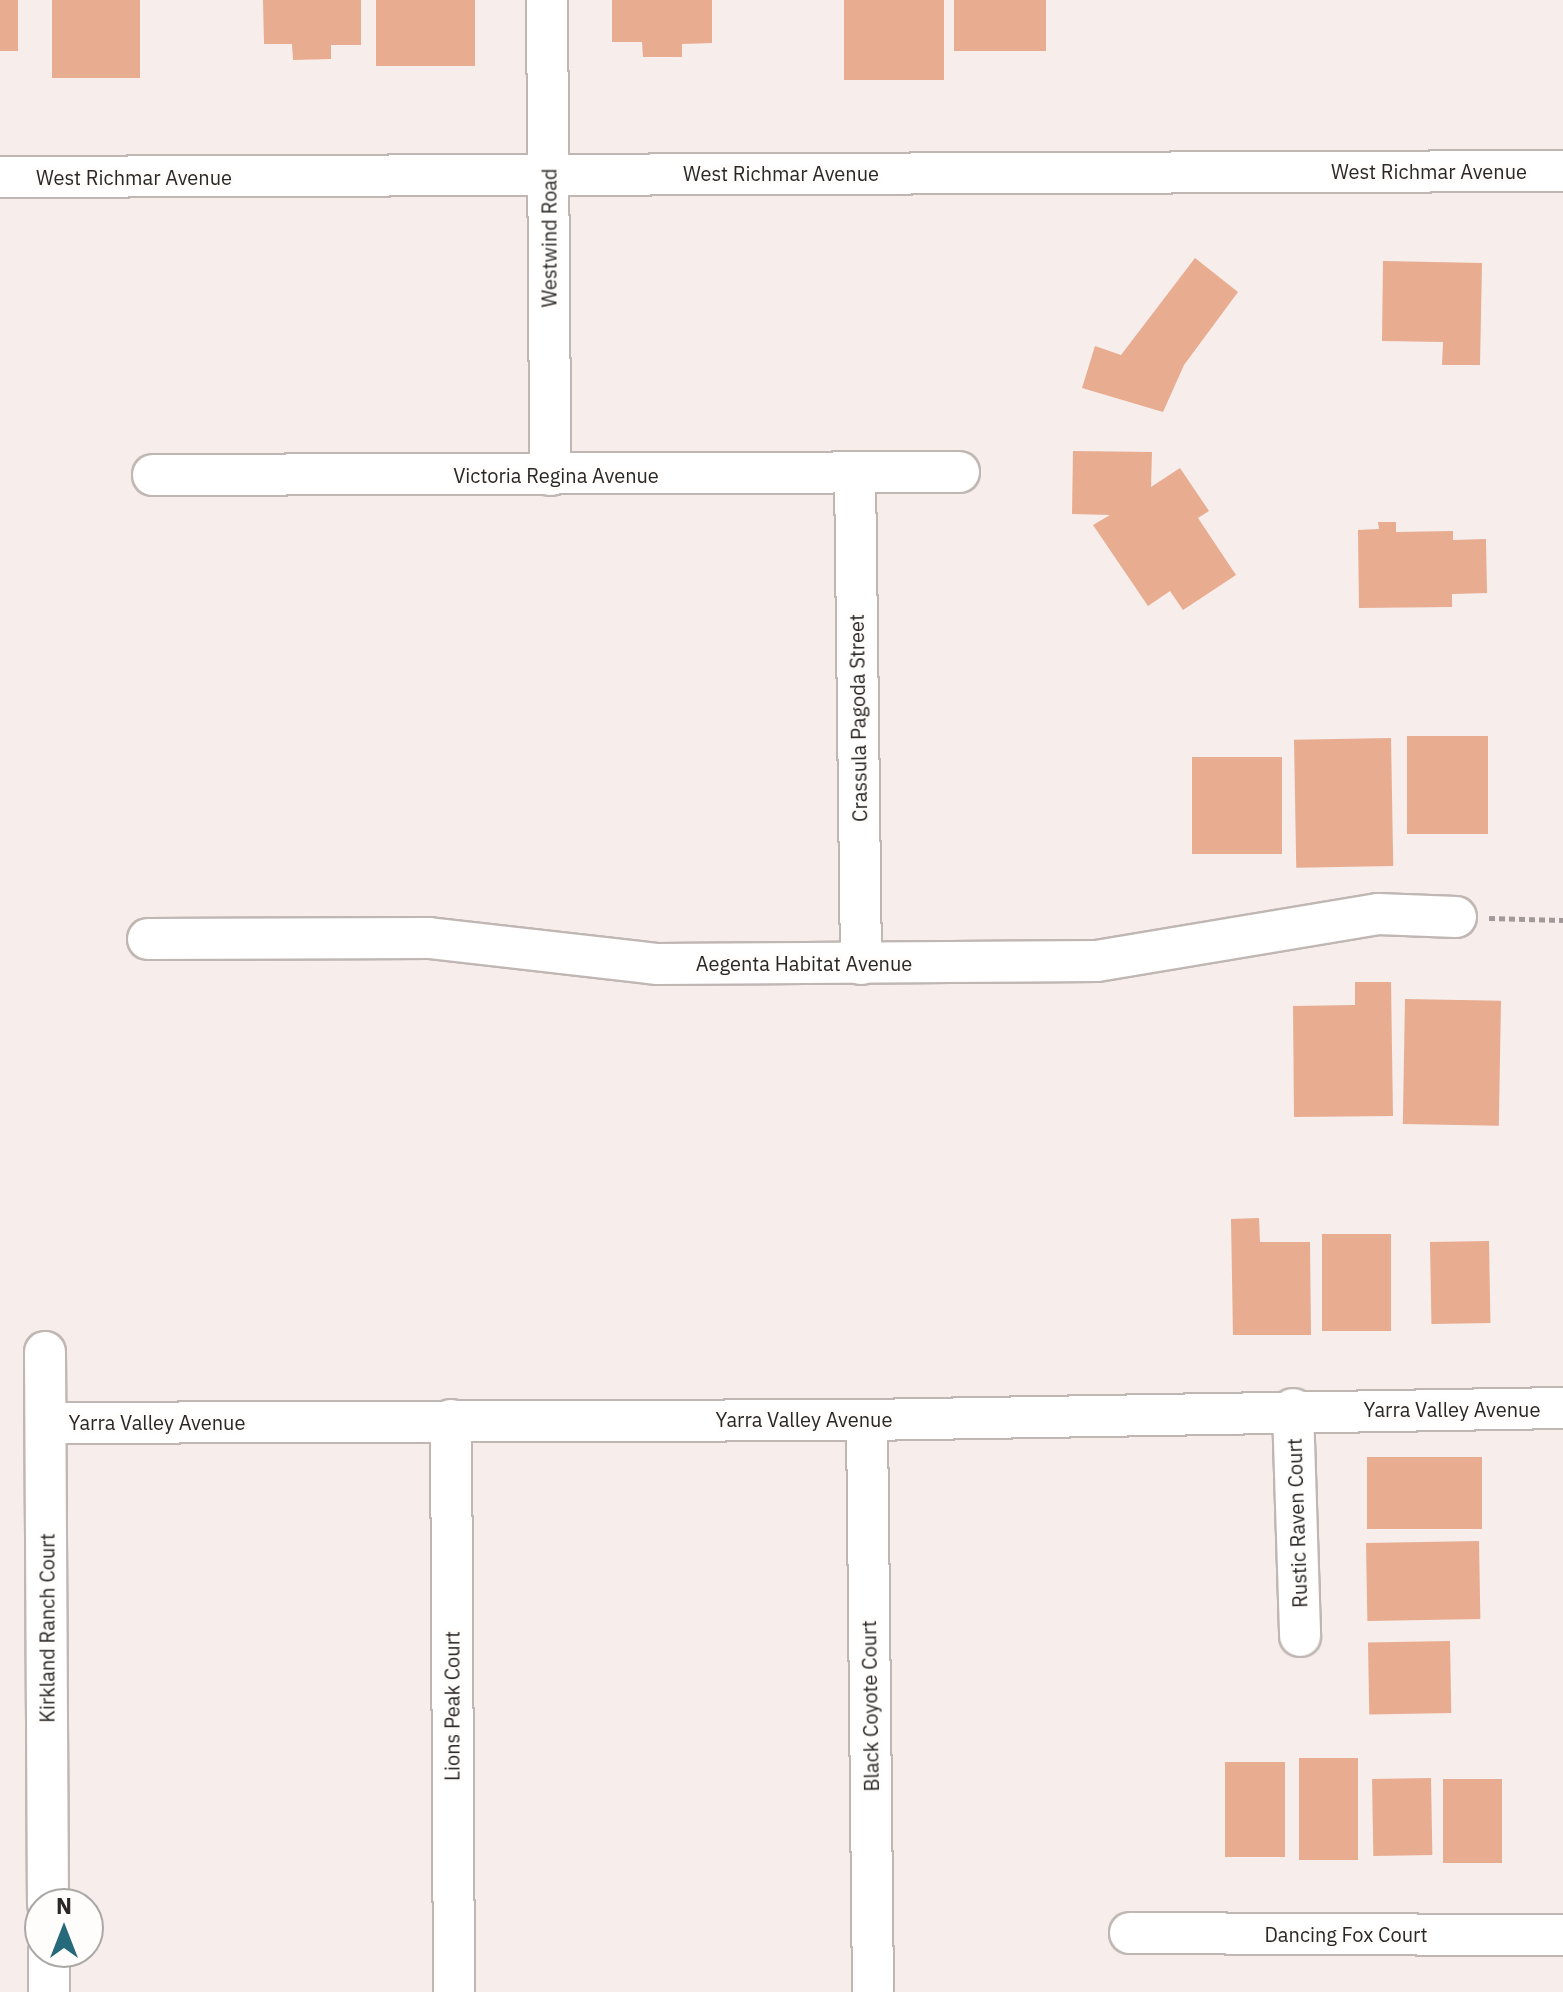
<!DOCTYPE html>
<html>
<head>
<meta charset="utf-8">
<style>
  body { margin:0 }
  #map { position:relative; width:1563px; height:1992px; overflow:hidden; background:#f7edea; font-family:"IBM Plex Sans",sans-serif }
  div>[style] { position:absolute }
  .building>* { inset:0; background:#e8ac90; transform-origin:0 0 }
  .path>* { height:5px; margin-top:-2.5px; transform-origin:0; background:repeating-linear-gradient(90deg,#a19a98 0 6px,transparent 0 10px) }
  .roads { filter:drop-shadow(2px 0 #c0b7b3) drop-shadow(-2px 0 #c0b7b3) drop-shadow(0 2px #c0b7b3) drop-shadow(0 -2px #c0b7b3) }
  .minor>* { height:40px; margin:-20px; padding:0 20px; transform-origin:20px; border-radius:20px; background:#fff }
  span { translate:-50% -50%; white-space:nowrap; text-align:center; line-height:1.15; -webkit-text-stroke:6px #fefdfc; paint-order:stroke }
  .street-label { font-size:20px; color:#2b2726 }
  .north { position:absolute; left:24px; top:1888px; width:80px; height:80px; box-sizing:border-box; background:#fefdfc; border:2px solid #aaa7a6; border-radius:50%; rotate:0deg; font-size:22px; font-weight:700; line-height:32px; text-align:center; color:#2b2726 }
  .north::after { content:''; display:block; margin:auto; width:28px; height:36px; background:#25697a; clip-path:polygon(50% 0,100% 100%,50% 72%,0 100%) }
</style>
</head>
<body>
<div id="map">
  <div class="building">
    <div style="left:0;top:0;width:18px;height:51px"></div>
    <div style="left:52px;top:0;width:88px;height:78px"></div>
    <div style="clip-path:polygon(263px 0,361px 0,361px 45px,331px 45px,331px 59px,293px 60px,292px 44px,264px 44px)"></div>
    <div style="left:376px;top:0;width:99px;height:66px"></div>
    <div style="clip-path:polygon(612px 0,712px 0,712px 43px,682px 44px,682px 57px,643px 57px,642px 42px,612px 42px)"></div>
    <div style="left:844px;top:0;width:100px;height:80px"></div>
    <div style="left:954px;top:0;width:92px;height:51px"></div>
    <div style="clip-path:polygon(1195px 258px,1238px 292px,1184px 365px,1163px 412px,1082px 388px,1095px 346px,1121px 355px)"></div>
    <div style="clip-path:polygon(1383px 261px,1482px 263px,1480px 365px,1442px 365px,1443px 342px,1382px 341px)"></div>
    <div style="clip-path:polygon(1073px 451px,1152px 452px,1151px 487px,1180px 468px,1209px 511px,1198px 518px,1236px 575px,1183px 610px,1170px 591px,1148px 606px,1093px 525px,1110px 515px,1072px 514px)"></div>
    <div style="clip-path:polygon(1378px 522px,1396px 522px,1396px 532px,1453px 531px,1453px 540px,1486px 539px,1487px 593px,1452px 594px,1452px 607px,1359px 608px,1358px 530px,1379px 529px)"></div>
    <div style="left:1407px;top:736px;width:81px;height:98px"></div>
    <div style="left:1391px;top:738px;width:128px;height:97px;rotate:89deg"></div>
    <div style="left:1192px;top:757px;width:90px;height:97px"></div>
    <div style="clip-path:polygon(1355px 982px,1391px 982px,1393px 1116px,1294px 1117px,1293px 1006px,1355px 1005px)"></div>
    <div style="left:1405px;top:999px;width:96px;height:125px;rotate:1deg"></div>
    <div style="clip-path:polygon(1259px 1218px,1260px 1242px,1310px 1242px,1311px 1335px,1233px 1335px,1231px 1219px)"></div>
    <div style="left:1322px;top:1234px;width:69px;height:97px"></div>
    <div style="left:1489px;top:1241px;width:82px;height:59px;rotate:89deg"></div>
    <div style="left:1482px;top:1457px;width:72px;height:115px;rotate:90deg"></div>
    <div style="left:1479px;top:1541px;width:78px;height:113px;rotate:89deg"></div>
    <div style="left:1450px;top:1641px;width:72px;height:82px;rotate:89deg"></div>
    <div style="left:1299px;top:1758px;width:59px;height:102px"></div>
    <div style="left:1225px;top:1762px;width:60px;height:95px"></div>
    <div style="left:1431px;top:1778px;width:77px;height:59px;rotate:89deg"></div>
    <div style="left:1443px;top:1779px;width:59px;height:84px"></div>
  </div>
  <div class="path">
    <div style="left:1489px;top:918px;width:74px;rotate:1.5deg"></div>
  </div>
  <div class="roads">
    <div class="minor">
      <div style="left:547px;top:0;width:475px;rotate:89.6deg"></div>
      <div style="left:0;top:177px;width:1563px;rotate:-0.22deg"></div>
      <div style="left:855px;top:472px;width:492px;rotate:89.3deg"></div>
      <div style="left:153px;top:475px;width:806px;rotate:-0.21deg"></div>
      <div style="left:148px;top:939px;width:281px;rotate:-0.2deg"></div>
      <div style="left:429px;top:938px;width:230px;rotate:6.5deg"></div>
      <div style="left:658px;top:964px;width:439px;rotate:-0.4deg"></div>
      <div style="left:1097px;top:961px;width:285px;rotate:-9.5deg"></div>
      <div style="left:1378px;top:914px;width:78px;rotate:2.2deg"></div>
      <div style="left:45px;top:1352px;width:552px;rotate:89.69deg"></div>
      <div style="left:1293px;top:1409px;width:227px;rotate:88.2deg"></div>
      <div style="left:451px;top:1420px;width:572px;rotate:89.7deg"></div>
      <div style="left:867px;top:1420px;width:572px;rotate:89.4deg"></div>
      <div style="left:46px;top:1423px;width:821px;rotate:-0.21deg"></div>
      <div style="left:867px;top:1420px;width:696px;rotate:-0.99deg"></div>
      <div style="left:1130px;top:1933px;width:433px;rotate:0.3deg"></div>
      <div style="left:49px;top:1952px;width:40px;rotate:90deg"></div>
    </div>
  </div>
  <div class="street-label">
    <span style="left:1429px;top:171px">West Richmar Avenue</span>
    <span style="left:781px;top:173px">West Richmar Avenue</span>
    <span style="left:134px;top:177px">West Richmar Avenue</span>
    <span style="left:549px;top:238px;rotate:-90deg">Westwind Road</span>
    <span style="left:556px;top:475px">Victoria Regina Avenue</span>
    <span style="left:858px;top:718px;rotate:-91deg">Crassula Pagoda Street</span>
    <span style="left:804px;top:963px">Aegenta Habitat Avenue</span>
    <span style="left:1452px;top:1409px">Yarra Valley Avenue</span>
    <span style="left:804px;top:1419px">Yarra Valley Avenue</span>
    <span style="left:157px;top:1422px">Yarra Valley Avenue</span>
    <span style="left:1297px;top:1523px;rotate:-92deg">Rustic Raven Court</span>
    <span style="left:47px;top:1628px;rotate:-90deg">Kirkland Ranch Court</span>
    <span style="left:452px;top:1706px;rotate:-90deg">Lions Peak Court</span>
    <span style="left:870px;top:1706px;rotate:-91deg">Black Coyote Court</span>
    <span style="left:1346px;top:1934px">Dancing Fox Court</span>
  </div>
  <div class="north">N</div>
</div>
</body>
</html>
